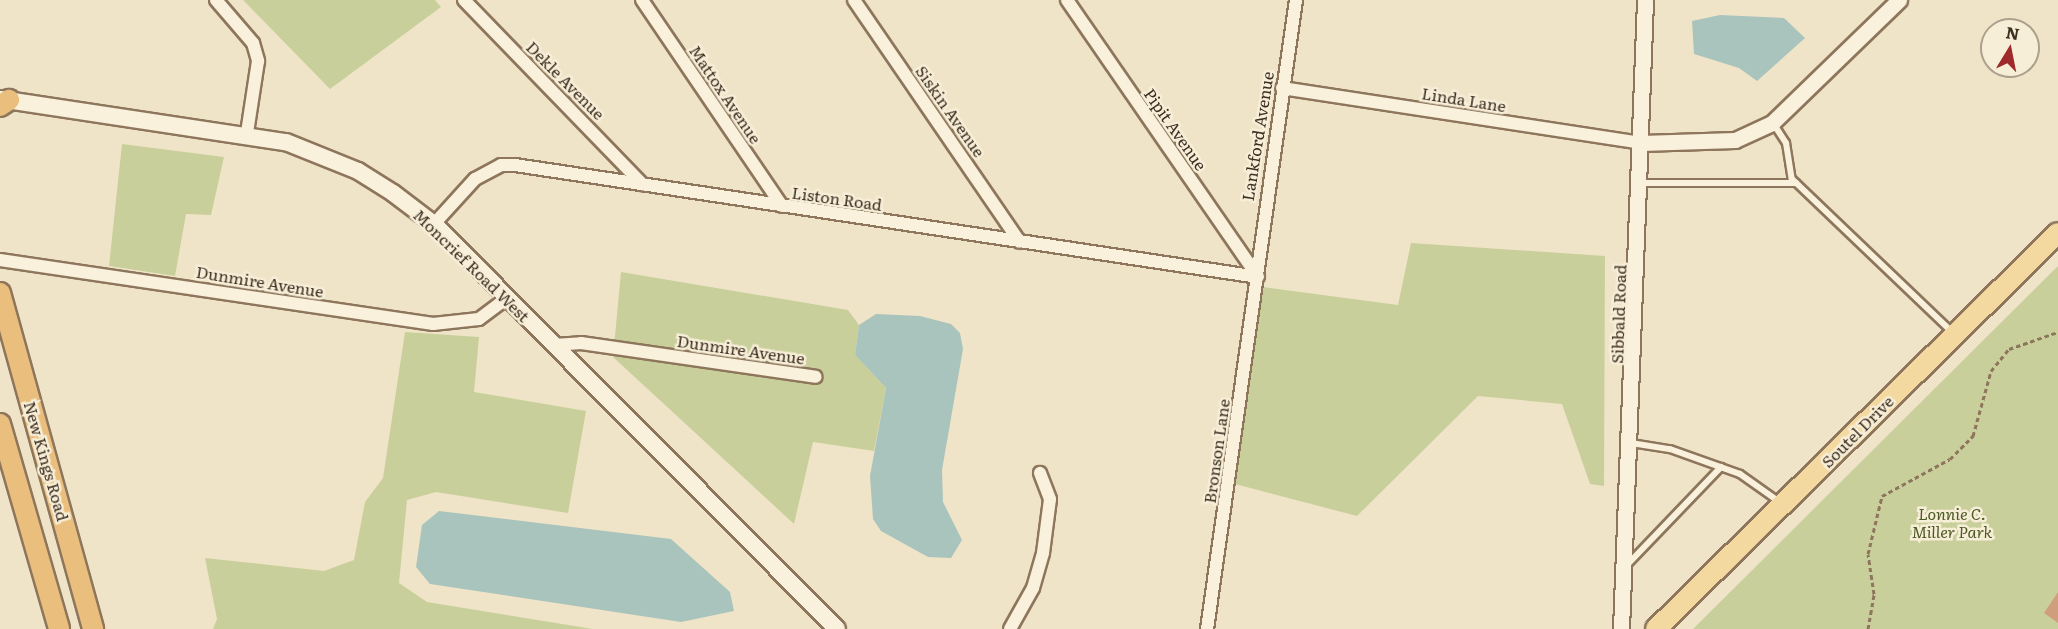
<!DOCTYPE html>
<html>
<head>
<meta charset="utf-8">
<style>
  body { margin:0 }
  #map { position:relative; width:2058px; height:629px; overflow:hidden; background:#f0e4c8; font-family:Literata,serif }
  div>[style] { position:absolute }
  .green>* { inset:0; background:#c9cf9b }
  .water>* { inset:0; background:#a9c4bc }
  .building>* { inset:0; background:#cf9f7d }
  .path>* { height:3px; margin-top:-1.5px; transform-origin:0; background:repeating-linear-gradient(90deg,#8d765c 0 4.5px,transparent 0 7.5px) }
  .roads { filter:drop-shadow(2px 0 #8d765c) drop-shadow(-2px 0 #8d765c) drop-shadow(0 2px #8d765c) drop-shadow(0 -2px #8d765c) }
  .service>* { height:6px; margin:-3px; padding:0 3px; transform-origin:3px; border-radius:3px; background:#faf1dc }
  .minor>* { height:12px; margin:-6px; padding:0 6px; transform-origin:6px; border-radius:6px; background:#faf1dc }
  .tertiary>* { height:15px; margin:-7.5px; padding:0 7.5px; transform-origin:7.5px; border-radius:7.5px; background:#faf1dc }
  .secondary>* { height:16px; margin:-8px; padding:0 8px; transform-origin:8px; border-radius:8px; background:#faf1dc }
  .primary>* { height:20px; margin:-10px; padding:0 10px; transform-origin:10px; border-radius:10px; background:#f3d9a0 }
  .trunk>* { height:20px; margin:-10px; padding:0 10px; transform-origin:10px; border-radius:10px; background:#eabe7c }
  span { translate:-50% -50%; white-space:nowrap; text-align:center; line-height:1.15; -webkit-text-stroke:5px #f7eed8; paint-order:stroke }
  .street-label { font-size:16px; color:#3d2e20 }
  .park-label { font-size:16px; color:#4d5a26; font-style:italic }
  .north { position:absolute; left:1980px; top:18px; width:60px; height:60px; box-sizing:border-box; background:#f7eed8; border:2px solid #ada18e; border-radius:50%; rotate:10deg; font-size:16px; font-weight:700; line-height:24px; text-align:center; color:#3d2e20 }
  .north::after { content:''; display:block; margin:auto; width:21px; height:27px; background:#9e2a2b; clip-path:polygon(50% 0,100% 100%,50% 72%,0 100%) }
</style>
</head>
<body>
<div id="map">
  <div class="green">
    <div style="clip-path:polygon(243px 0,435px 0,441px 7px,330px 89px)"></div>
    <div style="clip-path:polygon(122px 144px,224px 157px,211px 215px,186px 214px,175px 276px,109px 266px)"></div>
    <div style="clip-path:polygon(1411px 243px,1605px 256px,1604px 486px,1590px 484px,1562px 404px,1478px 396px,1357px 516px,1235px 484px,1263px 287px,1398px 305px)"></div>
    <div style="clip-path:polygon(2058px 266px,2058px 629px,1693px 629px)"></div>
    <div style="clip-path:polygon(621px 272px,848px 310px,859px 325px,855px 355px,886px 388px,874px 451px,813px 442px,794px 524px,613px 357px)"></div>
    <div style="clip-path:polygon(405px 332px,479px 337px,474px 392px,586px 411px,568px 513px,436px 492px,407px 500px,399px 583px,427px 602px,593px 629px,213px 629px,217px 619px,205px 558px,324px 571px,354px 560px,365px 502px,383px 478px)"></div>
  </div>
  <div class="water">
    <div style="clip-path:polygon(1720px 15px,1784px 18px,1805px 38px,1757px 81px,1739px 68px,1694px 54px,1692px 21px)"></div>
    <div style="clip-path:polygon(876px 314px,920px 316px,951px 324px,960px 333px,963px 349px,942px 470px,943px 502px,962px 540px,951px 558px,928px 557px,881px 531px,873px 519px,870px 476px,886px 388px,855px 355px,859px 325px)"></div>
    <div style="clip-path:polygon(439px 511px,671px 539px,730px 592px,734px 611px,681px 622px,430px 584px,416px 567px,422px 525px)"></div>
  </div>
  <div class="building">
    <div style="clip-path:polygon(2058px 592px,2058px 623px,2044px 613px)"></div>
  </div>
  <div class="path">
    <div style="left:1868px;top:629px;width:36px;rotate:-80deg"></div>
    <div style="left:1874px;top:594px;width:40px;rotate:-98.5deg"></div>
    <div style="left:1868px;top:554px;width:60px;rotate:-76.4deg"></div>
    <div style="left:1882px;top:496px;width:77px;rotate:-28.6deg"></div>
    <div style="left:1950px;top:459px;width:33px;rotate:-45deg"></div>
    <div style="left:1973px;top:436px;width:67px;rotate:-74.5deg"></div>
    <div style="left:1991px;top:371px;width:28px;rotate:-51deg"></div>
    <div style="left:2009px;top:349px;width:52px;rotate:-19.1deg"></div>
  </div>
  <div class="roads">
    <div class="service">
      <div style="left:1773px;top:123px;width:24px;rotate:57deg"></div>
      <div style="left:1786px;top:143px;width:36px;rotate:81deg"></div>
      <div style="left:1792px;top:179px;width:223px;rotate:43.7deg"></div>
      <div style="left:1641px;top:183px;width:155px"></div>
      <div style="left:1631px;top:443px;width:39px;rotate:9deg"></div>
      <div style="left:1670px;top:449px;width:74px;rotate:19.7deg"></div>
      <div style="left:1740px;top:474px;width:50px;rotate:35.3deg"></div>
      <div style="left:1627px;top:565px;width:136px;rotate:-46.2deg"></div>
    </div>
    <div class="minor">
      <div style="left:216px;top:0;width:57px;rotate:49.3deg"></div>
      <div style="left:253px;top:43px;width:19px;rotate:74deg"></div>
      <div style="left:258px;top:61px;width:73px;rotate:98.7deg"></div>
      <div style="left:464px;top:0;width:257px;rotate:45.9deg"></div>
      <div style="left:642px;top:0;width:249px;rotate:55.8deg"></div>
      <div style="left:854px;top:0;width:293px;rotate:55.6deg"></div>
      <div style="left:1067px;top:0;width:336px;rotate:55.4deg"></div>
      <div style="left:1282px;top:88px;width:363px;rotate:8.7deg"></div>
      <div style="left:434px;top:224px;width:61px;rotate:-47.7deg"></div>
      <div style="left:475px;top:179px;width:30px;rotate:-28deg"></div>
      <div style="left:501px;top:165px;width:14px"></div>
      <div style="left:515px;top:165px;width:751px;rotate:8.57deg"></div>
      <div style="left:0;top:260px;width:438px;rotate:8.4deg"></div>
      <div style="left:433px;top:324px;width:46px;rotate:-6.2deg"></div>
      <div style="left:479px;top:319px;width:35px;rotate:-37deg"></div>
      <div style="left:554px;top:345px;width:27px;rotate:-4deg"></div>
      <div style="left:581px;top:343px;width:237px;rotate:8.2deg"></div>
      <div style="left:1010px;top:629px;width:47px;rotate:-60.7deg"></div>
      <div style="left:1033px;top:588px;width:36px;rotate:-74deg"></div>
      <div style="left:1043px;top:553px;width:54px;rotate:-82.6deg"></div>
      <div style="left:1050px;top:499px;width:28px;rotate:-111deg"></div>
      <div style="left:1207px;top:629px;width:635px;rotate:-81.95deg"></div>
    </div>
    <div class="tertiary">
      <div style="left:1641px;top:143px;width:94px;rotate:-1.8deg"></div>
      <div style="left:1735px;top:140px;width:41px;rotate:-24.7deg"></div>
      <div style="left:1772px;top:123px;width:177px;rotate:-44.1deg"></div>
      <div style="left:1621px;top:629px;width:629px;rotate:-87.81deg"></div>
    </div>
    <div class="secondary">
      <div style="left:0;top:99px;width:289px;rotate:8.6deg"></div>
      <div style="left:286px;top:142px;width:78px;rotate:21.9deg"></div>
      <div style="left:358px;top:171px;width:41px;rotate:32.2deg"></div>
      <div style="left:393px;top:193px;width:51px;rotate:37.1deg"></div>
      <div style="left:434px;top:224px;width:571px;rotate:45.14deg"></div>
    </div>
    <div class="primary">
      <div style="left:1656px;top:629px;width:564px;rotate:-44.57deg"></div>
    </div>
    <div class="trunk">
      <div style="left:0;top:106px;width:11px;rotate:-34deg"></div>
      <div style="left:0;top:293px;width:349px;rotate:74.5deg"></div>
      <div style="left:0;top:424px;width:213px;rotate:73.9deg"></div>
    </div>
  </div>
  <div class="street-label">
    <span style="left:566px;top:80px;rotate:45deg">Dekle Avenue</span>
    <span style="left:726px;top:94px;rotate:56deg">Mattox Avenue</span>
    <span style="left:1464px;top:99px;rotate:9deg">Linda Lane</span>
    <span style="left:951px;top:111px;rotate:55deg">Siskin Avenue</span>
    <span style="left:1176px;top:129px;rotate:55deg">Pipit Avenue</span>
    <span style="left:1257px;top:136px;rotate:-81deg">Lankford Avenue</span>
    <span style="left:837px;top:198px;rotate:8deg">Liston Road</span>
    <span style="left:472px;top:265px;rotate:44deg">Moncrief Road West</span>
    <span style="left:260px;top:281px;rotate:9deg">Dunmire Avenue</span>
    <span style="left:1618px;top:314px;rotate:-88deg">Sibbald Road</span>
    <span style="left:741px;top:349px;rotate:8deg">Dunmire Avenue</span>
    <span style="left:1857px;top:431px;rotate:-45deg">Soutel Drive</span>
    <span style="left:1216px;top:451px;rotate:-82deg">Bronson Lane</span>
    <span style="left:47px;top:461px;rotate:74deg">New Kings Road</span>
  </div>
  <div class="park-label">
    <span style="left:1952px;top:522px">Lonnie C.<br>Miller Park</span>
  </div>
  <div class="north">N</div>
</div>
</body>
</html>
